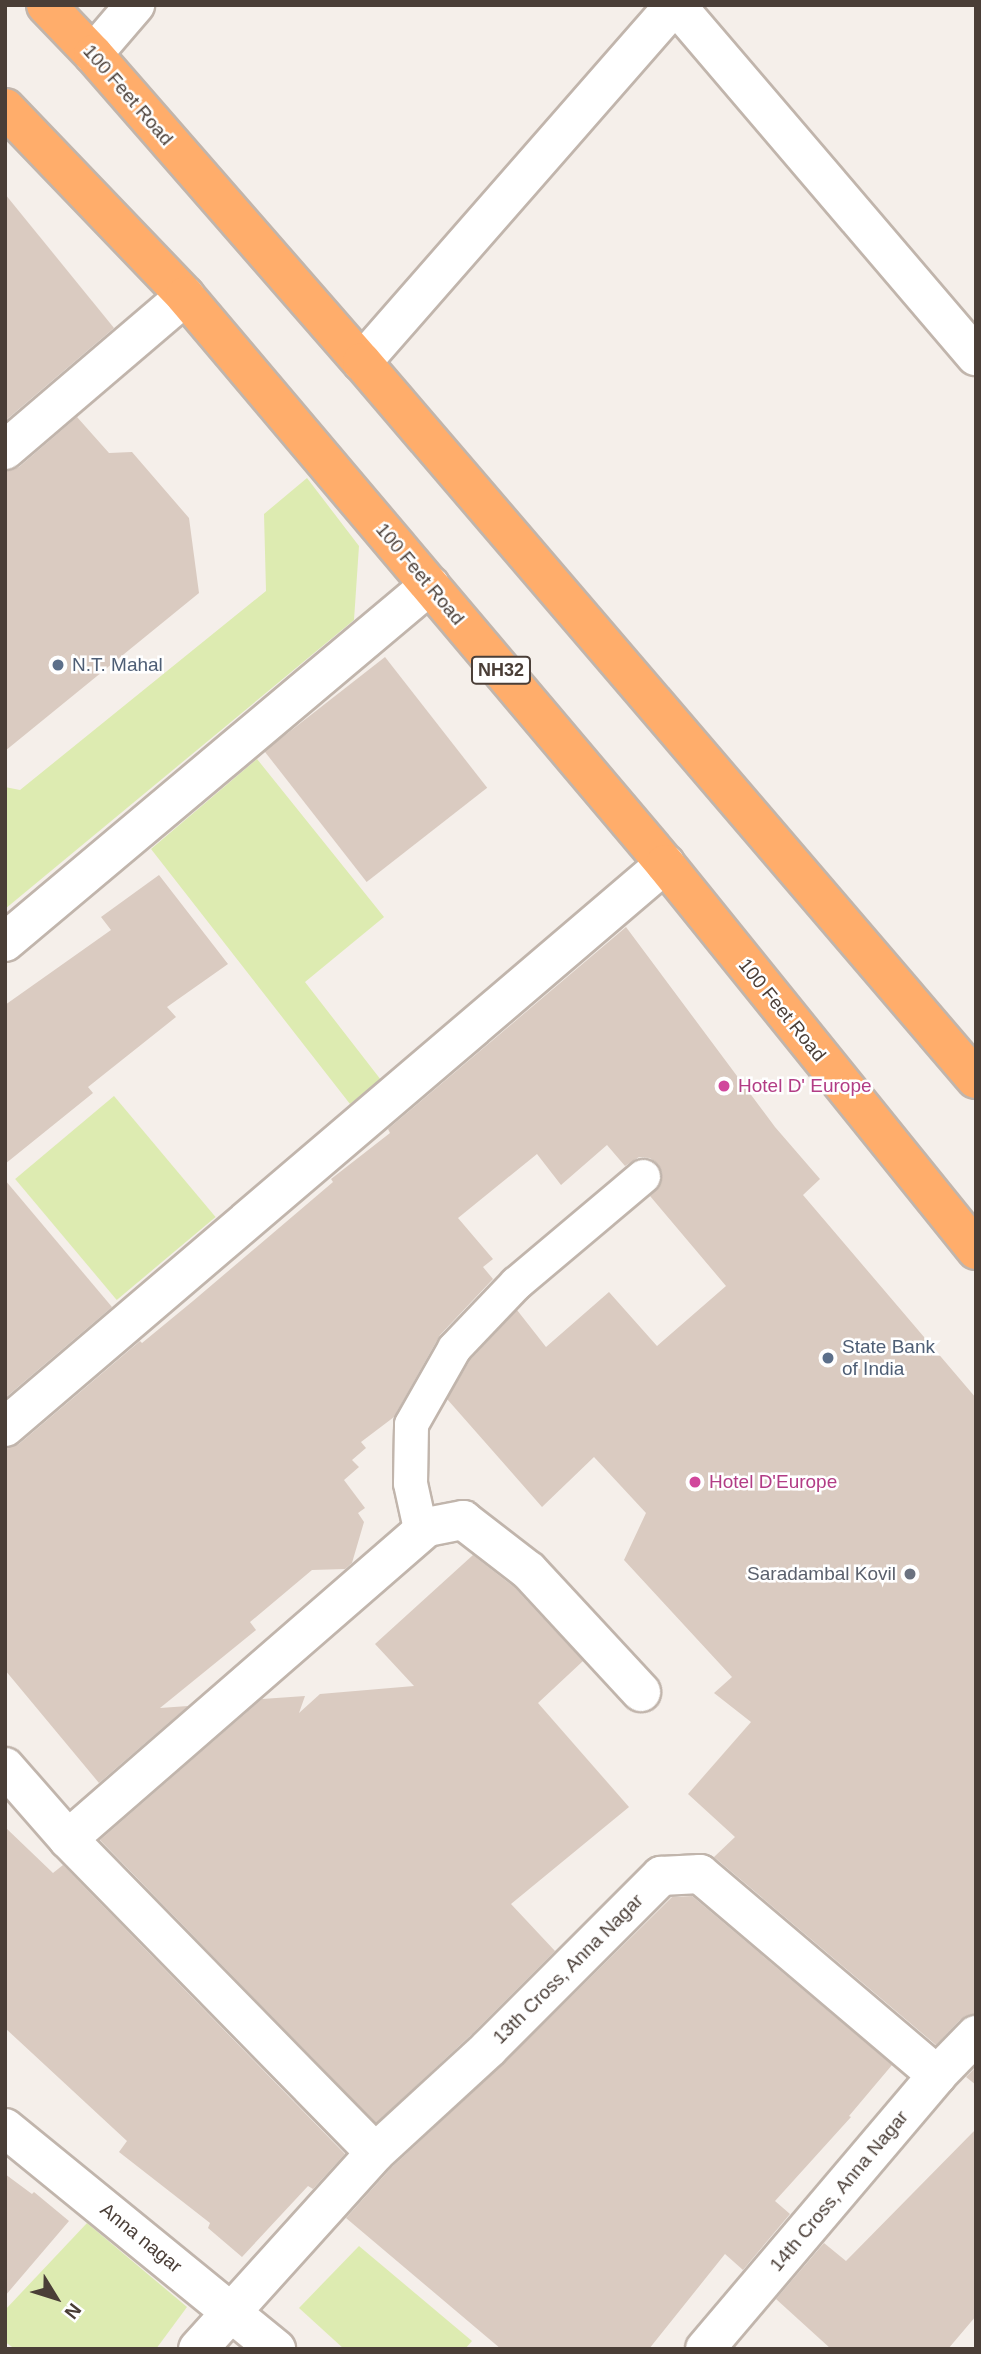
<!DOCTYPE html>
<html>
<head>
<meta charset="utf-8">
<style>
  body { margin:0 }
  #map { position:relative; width:981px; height:2354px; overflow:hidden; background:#f5efea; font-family:Arial,sans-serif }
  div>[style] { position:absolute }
  .green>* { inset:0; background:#ddebb1; transform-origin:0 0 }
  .building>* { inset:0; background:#dacbc1; transform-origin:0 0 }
  .roads { filter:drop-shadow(2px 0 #c1b5ac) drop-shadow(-2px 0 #c1b5ac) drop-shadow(0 2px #c1b5ac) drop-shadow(0 -2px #c1b5ac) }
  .lane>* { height:33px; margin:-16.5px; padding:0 16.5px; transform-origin:16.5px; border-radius:16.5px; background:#fff }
  .street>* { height:38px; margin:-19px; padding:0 19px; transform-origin:19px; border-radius:19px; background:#fff }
  .highway>* { height:38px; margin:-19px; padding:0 19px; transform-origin:19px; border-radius:19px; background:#ffad6b }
  .dots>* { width:19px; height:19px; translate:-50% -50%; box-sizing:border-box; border:4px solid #fff; border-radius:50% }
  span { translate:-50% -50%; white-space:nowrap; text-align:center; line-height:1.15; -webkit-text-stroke:5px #fff; paint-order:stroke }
  .shield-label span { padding:2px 5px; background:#fff; border:2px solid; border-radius:5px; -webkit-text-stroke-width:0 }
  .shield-label { font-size:18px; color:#4a3e37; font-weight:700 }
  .street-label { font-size:19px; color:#4a3e37 }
  .service-label { font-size:19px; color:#4e5e75 }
  .left { translate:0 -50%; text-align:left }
  .hotel-label { font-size:19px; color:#b23c85 }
  .worship-label { font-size:19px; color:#5b616d }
  .right { translate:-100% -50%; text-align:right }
  .frame { position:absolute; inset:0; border:7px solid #4a3e37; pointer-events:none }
  .north { position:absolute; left:21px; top:2263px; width:70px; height:70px; -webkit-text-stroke:5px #fff; paint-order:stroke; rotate:128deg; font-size:19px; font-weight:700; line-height:28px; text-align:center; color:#4a3e37 }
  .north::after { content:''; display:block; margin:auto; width:24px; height:32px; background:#4a3e37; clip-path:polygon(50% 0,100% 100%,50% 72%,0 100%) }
</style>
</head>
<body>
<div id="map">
  <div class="green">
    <div style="clip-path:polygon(307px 478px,359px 546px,354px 620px,5px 909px,5px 787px,20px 790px,266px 591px,264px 514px)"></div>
    <div style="clip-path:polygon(257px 759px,384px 917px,305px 982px,381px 1080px,350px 1104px,151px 849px)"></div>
    <div style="left:114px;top:1096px;width:158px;height:129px;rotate:50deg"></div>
    <div style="clip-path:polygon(87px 2223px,187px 2307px,156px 2349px,15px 2349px,5px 2342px,5px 2310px)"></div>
    <div style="clip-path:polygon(359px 2246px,472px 2341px,465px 2349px,344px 2349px,299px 2308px)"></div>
  </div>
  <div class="building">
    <div style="clip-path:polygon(5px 194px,114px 328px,5px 421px)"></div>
    <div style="clip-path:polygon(77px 417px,109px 453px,132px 452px,189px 518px,199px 593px,5px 751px,5px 471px,19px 467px)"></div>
    <div style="left:385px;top:657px;width:166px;height:153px;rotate:52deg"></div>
    <div style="clip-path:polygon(159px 875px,228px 964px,167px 1007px,176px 1017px,88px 1087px,93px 1093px,5px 1164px,5px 1005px,111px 930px,101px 917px)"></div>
    <div style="clip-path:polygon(626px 927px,775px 1127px,820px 1179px,803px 1195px,976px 1398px,976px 2014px,960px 2020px,936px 2045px,714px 1857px,735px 1837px,688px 1794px,751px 1722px,714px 1693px,732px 1677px,624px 1560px,646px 1513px,594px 1457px,542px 1507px,447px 1399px,470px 1360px,517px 1310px,546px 1347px,609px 1292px,657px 1346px,726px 1286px,650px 1196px,661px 1183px,662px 1173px,658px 1164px,650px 1158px,639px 1157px,625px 1166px,607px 1145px,561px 1185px,537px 1154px,458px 1218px,493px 1259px,483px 1267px,493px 1279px,440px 1335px,394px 1417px,361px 1442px,366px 1448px,352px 1460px,359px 1467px,344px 1480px,365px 1508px,358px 1513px,364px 1522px,352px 1563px,345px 1569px,312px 1570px,250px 1622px,256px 1630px,160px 1708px,188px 1706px,99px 1783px,5px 1670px,5px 1448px,19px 1444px,140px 1341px,142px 1343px,193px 1301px,333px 1182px,331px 1179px,390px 1133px,388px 1129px)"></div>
    <div style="clip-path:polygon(5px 1180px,112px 1307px,5px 1398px)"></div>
    <div style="clip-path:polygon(473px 1555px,514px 1587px,583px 1661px,538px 1703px,629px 1807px,511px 1904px,555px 1951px,473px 2033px,376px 2123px,100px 1840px,262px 1699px,305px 1696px,299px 1713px,320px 1694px,414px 1686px,375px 1644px)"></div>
    <div style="clip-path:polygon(5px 1827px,53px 1873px,63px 1865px,345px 2154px,313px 2189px,308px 2186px,242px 2257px,208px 2228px,210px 2223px,119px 2152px,127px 2141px,5px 2028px)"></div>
    <div style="clip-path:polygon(692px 1896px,892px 2065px,849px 2116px,851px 2117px,775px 2201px,790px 2214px,743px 2270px,725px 2254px,649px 2349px,501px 2349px,346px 2218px,391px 2168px,503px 2064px,672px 1897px)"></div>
    <div style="clip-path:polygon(976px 2067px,976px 2085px,966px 2077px)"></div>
    <div style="clip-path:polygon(976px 2129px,976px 2316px,948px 2349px,831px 2349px,776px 2299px,824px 2243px,846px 2261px)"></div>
    <div style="clip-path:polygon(5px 2174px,32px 2194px,34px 2192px,69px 2221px,5px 2296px)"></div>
  </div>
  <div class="roads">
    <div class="lane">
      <div style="left:421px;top:1533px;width:51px;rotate:-102.4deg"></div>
      <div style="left:410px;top:1483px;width:59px;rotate:-89deg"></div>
      <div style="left:411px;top:1424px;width:87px;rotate:-60.5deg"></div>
      <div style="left:454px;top:1348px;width:90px;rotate:-46.4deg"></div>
      <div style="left:516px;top:1283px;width:166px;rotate:-40.1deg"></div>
    </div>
    <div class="street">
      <div style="left:676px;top:5px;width:462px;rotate:49.5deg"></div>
      <div style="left:93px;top:54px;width:65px;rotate:-49.4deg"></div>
      <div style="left:362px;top:362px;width:474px;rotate:-48.8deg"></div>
      <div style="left:5px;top:450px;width:237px;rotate:-40.5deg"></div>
      <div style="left:5px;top:942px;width:555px;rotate:-40.03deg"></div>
      <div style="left:5px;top:1427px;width:868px;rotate:-40.47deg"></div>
      <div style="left:5px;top:1767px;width:96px;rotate:48.8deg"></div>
      <div style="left:68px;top:1839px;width:439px;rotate:45.6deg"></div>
      <div style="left:68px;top:1839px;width:476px;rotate:-41deg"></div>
      <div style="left:427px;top:1527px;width:37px;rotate:-11deg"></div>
      <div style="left:463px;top:1520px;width:83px;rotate:37.7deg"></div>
      <div style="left:529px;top:1571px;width:165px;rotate:47.2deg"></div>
      <div style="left:5px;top:2128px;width:350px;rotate:39.2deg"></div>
      <div style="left:198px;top:2349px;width:264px;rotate:-47.9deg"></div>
      <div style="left:375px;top:2153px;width:154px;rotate:-42.6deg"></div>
      <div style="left:488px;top:2049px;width:245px;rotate:-45deg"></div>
      <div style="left:661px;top:1876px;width:39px;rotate:-3deg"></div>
      <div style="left:700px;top:1874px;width:311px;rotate:40.3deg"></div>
      <div style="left:705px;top:2349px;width:359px;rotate:-49.7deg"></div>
      <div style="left:937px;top:2075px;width:56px;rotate:-45.7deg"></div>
    </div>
    <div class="highway">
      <div style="left:46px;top:5px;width:68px;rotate:46.2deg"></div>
      <div style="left:93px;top:54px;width:409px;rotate:48.9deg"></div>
      <div style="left:362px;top:362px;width:944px;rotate:49.43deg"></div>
      <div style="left:5px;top:108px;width:260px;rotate:46.2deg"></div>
      <div style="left:185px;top:296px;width:744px;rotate:49.8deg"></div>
      <div style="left:665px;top:864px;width:496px;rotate:51.1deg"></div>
    </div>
  </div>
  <div class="dots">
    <div style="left:58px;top:665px;background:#5c6f8a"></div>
    <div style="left:724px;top:1086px;background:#d1479c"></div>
    <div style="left:828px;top:1358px;background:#5c6f8a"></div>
    <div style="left:695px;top:1482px;background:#d1479c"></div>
    <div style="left:910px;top:1574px;background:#6b7280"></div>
  </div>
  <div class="shield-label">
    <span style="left:501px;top:670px">NH32</span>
  </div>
  <div class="street-label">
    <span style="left:128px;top:95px;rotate:49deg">100 Feet Road</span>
    <span style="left:420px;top:574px;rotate:50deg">100 Feet Road</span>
    <span style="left:782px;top:1010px;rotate:51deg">100 Feet Road</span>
    <span style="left:568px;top:1969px;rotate:-45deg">13th Cross, Anna Nagar</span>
    <span style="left:839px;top:2191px;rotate:-50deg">14th Cross, Anna Nagar</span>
    <span style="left:141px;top:2238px;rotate:39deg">Anna nagar</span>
  </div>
  <div class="service-label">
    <span class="left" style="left:72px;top:665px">N.T. Mahal</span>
    <span class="left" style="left:842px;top:1358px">State Bank<br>of India</span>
  </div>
  <div class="hotel-label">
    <span class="left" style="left:738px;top:1086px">Hotel D' Europe</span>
    <span class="left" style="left:709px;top:1482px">Hotel D'Europe</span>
  </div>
  <div class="worship-label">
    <span class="right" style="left:896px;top:1574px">Saradambal Kovil</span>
  </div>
  <div class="frame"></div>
  <div class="north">N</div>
</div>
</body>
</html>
